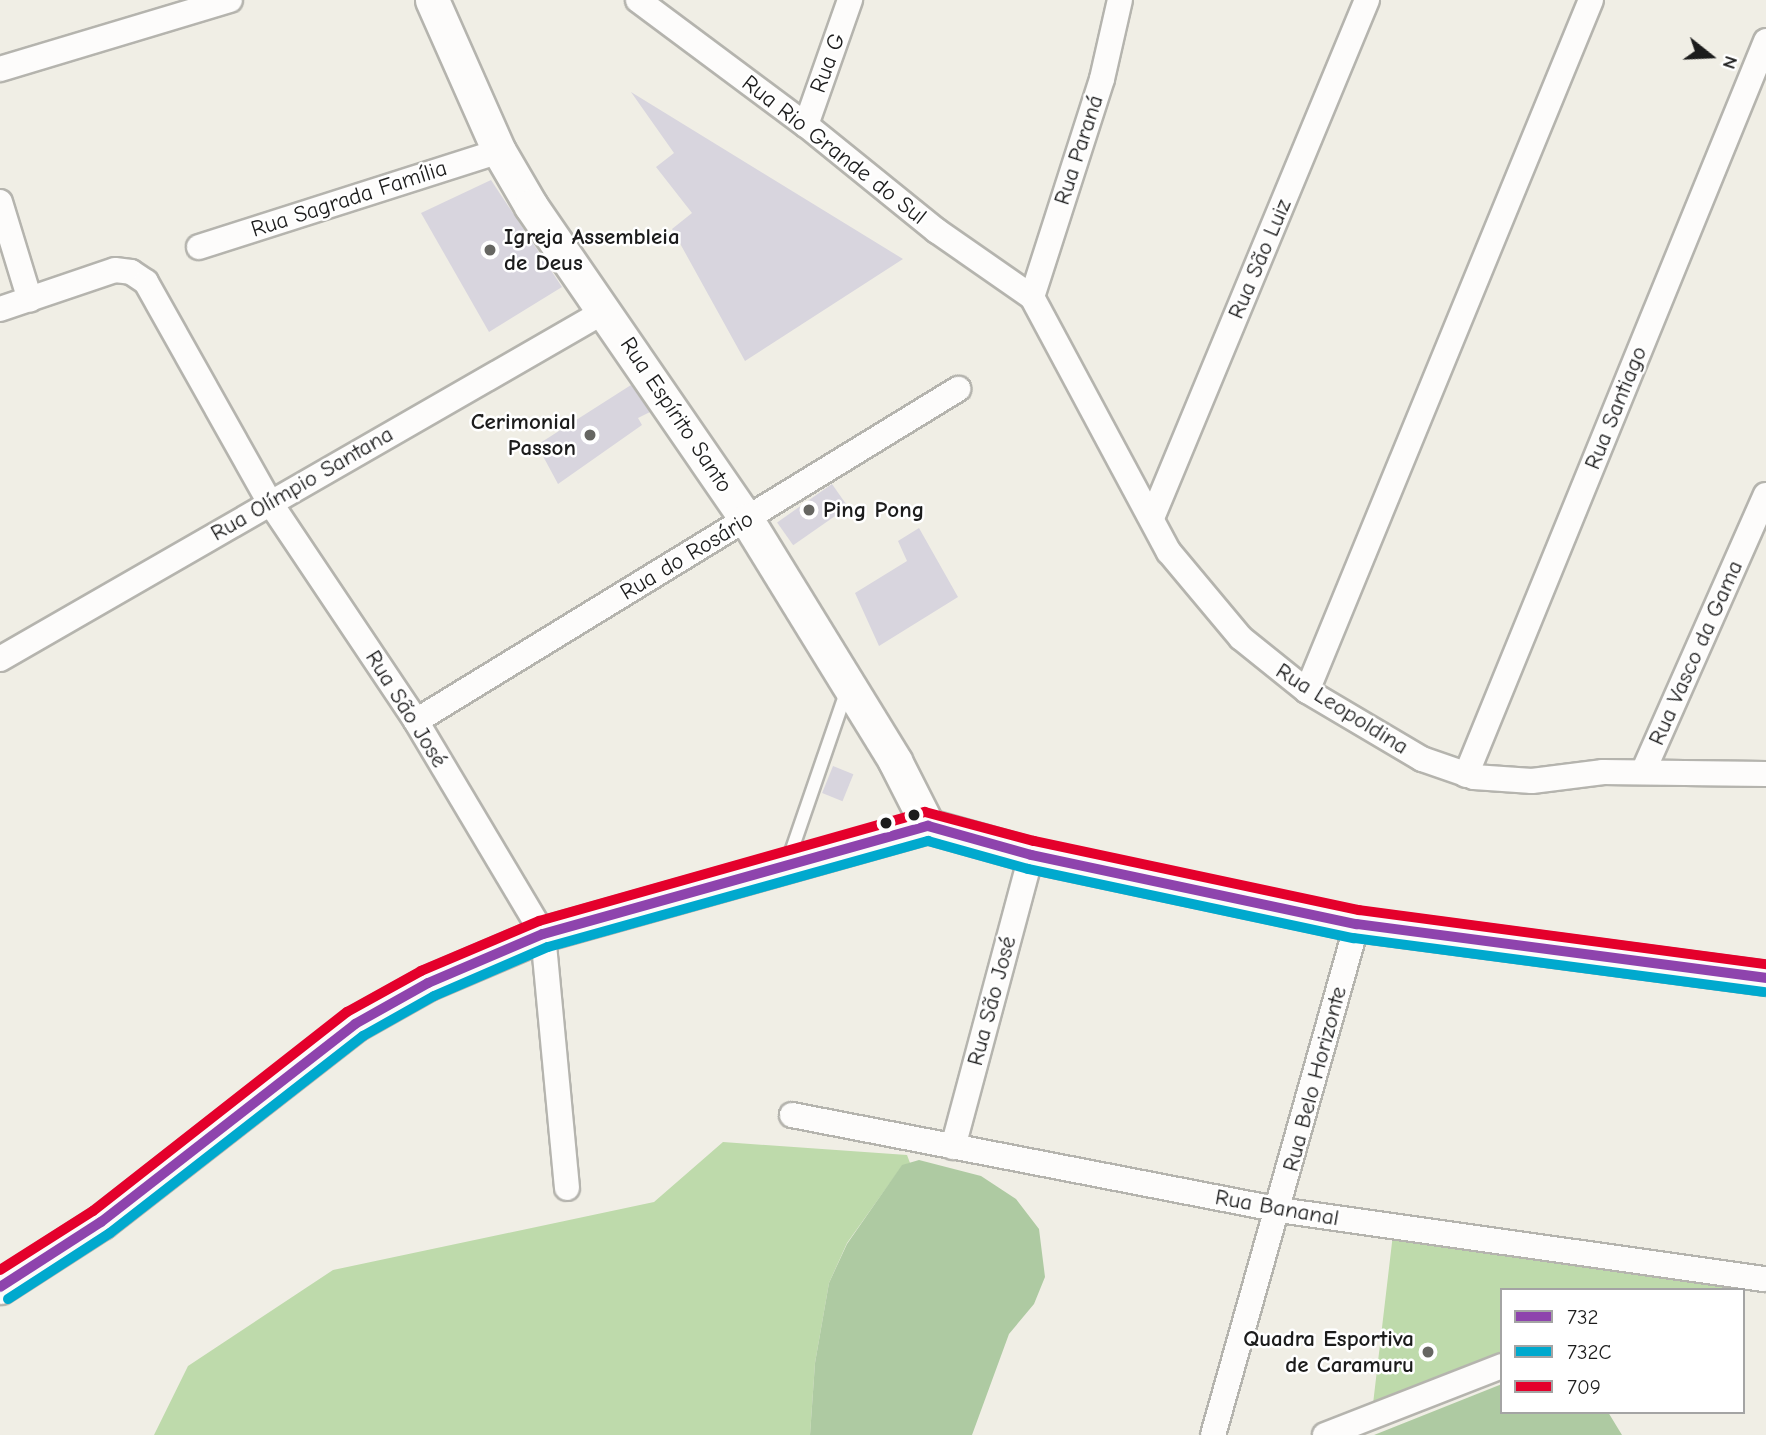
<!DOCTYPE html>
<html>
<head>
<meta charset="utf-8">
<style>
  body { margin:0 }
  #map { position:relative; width:1766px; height:1435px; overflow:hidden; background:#f0eee5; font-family:"Comic Neue",sans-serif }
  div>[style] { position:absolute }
  .green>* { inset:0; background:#bedaab }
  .forest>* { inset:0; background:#aecaa2 }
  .building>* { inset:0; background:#d8d5de; transform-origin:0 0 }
  .roads { filter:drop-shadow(2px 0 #b5b4ae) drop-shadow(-2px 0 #b5b4ae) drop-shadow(0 2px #b5b4ae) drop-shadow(0 -2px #b5b4ae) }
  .lane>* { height:12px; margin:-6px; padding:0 6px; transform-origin:6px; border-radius:6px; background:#fdfcfb }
  .street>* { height:24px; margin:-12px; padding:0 12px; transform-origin:12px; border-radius:12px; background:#fdfcfb }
  .secondary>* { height:33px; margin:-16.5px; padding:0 16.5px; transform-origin:16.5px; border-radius:16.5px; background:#fdfcfb }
  .bus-1>* { height:10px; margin:-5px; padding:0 5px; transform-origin:5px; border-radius:5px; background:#8e44ad }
  .bus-2>* { height:10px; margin:-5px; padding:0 5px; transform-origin:5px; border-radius:5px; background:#00a9ce }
  .bus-3>* { height:10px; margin:-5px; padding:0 5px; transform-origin:5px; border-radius:5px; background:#e4002b }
  .dots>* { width:19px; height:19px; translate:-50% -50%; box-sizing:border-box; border:4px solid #fff; border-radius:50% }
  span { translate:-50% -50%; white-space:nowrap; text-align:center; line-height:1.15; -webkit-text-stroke:5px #fff; paint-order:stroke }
  .street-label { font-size:23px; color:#1c1c1c }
  .poi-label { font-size:23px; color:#1c1c1c; font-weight:700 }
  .left { translate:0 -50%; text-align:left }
  .right { translate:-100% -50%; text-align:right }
  .legend { position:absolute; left:1500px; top:1288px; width:245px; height:126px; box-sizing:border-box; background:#fff; border:2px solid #a4a4a4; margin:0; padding:9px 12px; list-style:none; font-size:21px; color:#1c1c1c }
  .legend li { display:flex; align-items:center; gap:14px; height:35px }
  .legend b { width:35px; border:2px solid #a4a4a4 }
  .north { position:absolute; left:1675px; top:21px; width:70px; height:70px; -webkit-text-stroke:5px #fff; paint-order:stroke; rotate:108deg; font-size:19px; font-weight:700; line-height:28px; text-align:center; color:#1c1c1c }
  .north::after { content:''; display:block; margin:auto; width:24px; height:32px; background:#1c1c1c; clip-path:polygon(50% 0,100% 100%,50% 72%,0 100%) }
</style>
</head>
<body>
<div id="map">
  <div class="green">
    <div style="clip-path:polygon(723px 1142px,907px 1155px,910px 1163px,902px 1166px,847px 1243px,829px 1283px,815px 1363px,810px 1435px,154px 1435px,188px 1366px,333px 1270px,654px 1202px)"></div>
    <div style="clip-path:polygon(1393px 1234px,1751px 1281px,1723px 1290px,1502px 1290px,1502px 1362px,1373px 1404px)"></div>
  </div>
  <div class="forest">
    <div style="clip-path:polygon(919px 1160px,981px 1176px,1016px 1199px,1039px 1229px,1045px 1277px,1034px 1304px,1009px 1334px,972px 1435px,810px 1435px,815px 1363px,829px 1283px,847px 1244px,902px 1165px)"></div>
    <div style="clip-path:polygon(1502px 1384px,1502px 1412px,1608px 1412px,1622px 1435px,1374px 1435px)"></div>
  </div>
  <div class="building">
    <div style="clip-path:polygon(631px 92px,903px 259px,745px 361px,672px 229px,692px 213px,656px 167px,674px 153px)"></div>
    <div style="clip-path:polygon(491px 180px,562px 287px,489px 332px,421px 213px)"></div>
    <div style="clip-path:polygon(631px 385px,650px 412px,638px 418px,642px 425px,558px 484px,537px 445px)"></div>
    <div style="left:832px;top:484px;width:28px;height:67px;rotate:55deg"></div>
    <div style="clip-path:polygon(919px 528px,958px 597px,879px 646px,855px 593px,907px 561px,898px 541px)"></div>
    <div style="left:833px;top:766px;width:22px;height:29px;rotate:22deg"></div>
  </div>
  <div class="roads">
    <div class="lane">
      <div style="left:788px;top:861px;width:181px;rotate:-71deg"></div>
    </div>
    <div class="street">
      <div style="left:638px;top:0;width:209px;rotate:36.7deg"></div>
      <div style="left:806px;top:125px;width:169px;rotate:39deg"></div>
      <div style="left:937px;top:231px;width:116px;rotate:34.8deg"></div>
      <div style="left:1032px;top:297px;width:289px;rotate:61.8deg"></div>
      <div style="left:1169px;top:552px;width:112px;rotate:50.1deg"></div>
      <div style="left:1241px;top:638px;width:85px;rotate:38.8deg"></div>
      <div style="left:1307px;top:691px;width:134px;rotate:30.6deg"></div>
      <div style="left:1422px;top:759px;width:55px;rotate:19.1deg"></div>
      <div style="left:1474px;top:777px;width:58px;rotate:3.9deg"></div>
      <div style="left:1532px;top:781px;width:72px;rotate:-7.2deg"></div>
      <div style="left:1603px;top:772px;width:163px;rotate:0.7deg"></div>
      <div style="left:0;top:69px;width:240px;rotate:-16.7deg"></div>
      <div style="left:806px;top:125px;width:133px;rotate:-70.6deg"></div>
      <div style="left:0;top:202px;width:102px;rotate:73deg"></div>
      <div style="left:199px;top:247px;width:315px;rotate:-17.7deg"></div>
      <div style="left:1032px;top:297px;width:229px;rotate:-72.2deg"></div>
      <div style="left:1102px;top:79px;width:81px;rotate:-77.2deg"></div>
      <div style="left:0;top:309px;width:121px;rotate:-18.7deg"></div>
      <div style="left:115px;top:270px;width:16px;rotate:7deg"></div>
      <div style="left:131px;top:272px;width:18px;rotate:34deg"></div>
      <div style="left:146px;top:282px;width:251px;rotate:60.7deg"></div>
      <div style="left:269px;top:501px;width:265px;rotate:56.2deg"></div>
      <div style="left:416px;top:721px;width:248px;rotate:59.2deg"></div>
      <div style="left:543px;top:934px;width:255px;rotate:84.6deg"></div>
      <div style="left:1152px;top:518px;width:561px;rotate:-67.46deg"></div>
      <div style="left:0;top:659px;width:698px;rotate:-29.91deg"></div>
      <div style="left:1307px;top:691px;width:747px;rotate:-67.66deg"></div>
      <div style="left:416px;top:721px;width:636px;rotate:-31.49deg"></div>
      <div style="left:1643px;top:772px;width:303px;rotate:-66.1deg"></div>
      <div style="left:1466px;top:775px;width:793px;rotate:-67.77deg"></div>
      <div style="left:792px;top:1115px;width:496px;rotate:11deg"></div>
      <div style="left:1279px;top:1210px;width:492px;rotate:8.1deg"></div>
      <div style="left:953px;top:1147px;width:302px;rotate:-75deg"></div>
      <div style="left:1213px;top:1435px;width:531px;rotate:-74.26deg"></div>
      <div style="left:1325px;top:1435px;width:190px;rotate:-21.3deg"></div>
    </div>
    <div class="secondary">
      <div style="left:432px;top:0;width:165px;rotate:66.1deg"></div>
      <div style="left:499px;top:151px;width:64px;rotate:59.8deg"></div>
      <div style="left:531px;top:206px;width:381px;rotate:55.5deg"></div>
      <div style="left:747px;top:520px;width:283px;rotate:58.4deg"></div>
      <div style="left:895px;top:761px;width:73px;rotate:63.1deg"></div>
      <div style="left:928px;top:826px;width:107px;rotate:15.7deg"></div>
      <div style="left:1031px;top:855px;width:333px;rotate:12deg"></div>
      <div style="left:1357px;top:924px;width:413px;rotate:7.5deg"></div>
      <div style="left:0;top:1287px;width:120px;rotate:-32.8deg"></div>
      <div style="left:101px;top:1222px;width:322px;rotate:-37.9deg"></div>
      <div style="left:355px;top:1024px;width:84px;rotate:-29.3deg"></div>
      <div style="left:428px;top:983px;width:125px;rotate:-23.1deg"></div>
      <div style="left:543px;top:934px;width:400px;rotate:-15.7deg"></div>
    </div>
  </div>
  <div class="bus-1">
    <div style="left:928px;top:826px;width:107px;rotate:15.7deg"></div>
    <div style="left:1031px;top:855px;width:333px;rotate:12deg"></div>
    <div style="left:1357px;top:924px;width:413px;rotate:7.5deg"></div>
    <div style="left:0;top:1287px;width:120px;rotate:-32.8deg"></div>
    <div style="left:101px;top:1222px;width:322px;rotate:-37.9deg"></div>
    <div style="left:355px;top:1024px;width:84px;rotate:-29.3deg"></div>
    <div style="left:428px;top:983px;width:125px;rotate:-23.1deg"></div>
    <div style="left:543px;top:934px;width:400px;rotate:-15.7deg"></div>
  </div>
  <div class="bus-2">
    <div style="left:8px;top:1299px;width:121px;rotate:-32.9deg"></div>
    <div style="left:110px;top:1233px;width:321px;rotate:-37.9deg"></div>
    <div style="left:363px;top:1036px;width:81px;rotate:-29.4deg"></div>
    <div style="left:434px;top:996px;width:124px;rotate:-23.3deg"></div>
    <div style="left:548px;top:947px;width:395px;rotate:-15.6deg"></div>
    <div style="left:928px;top:841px;width:104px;rotate:15.6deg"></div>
    <div style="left:1028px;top:869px;width:333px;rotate:12deg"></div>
    <div style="left:1354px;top:938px;width:414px;rotate:7.5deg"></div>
  </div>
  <div class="bus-3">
    <div style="left:0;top:1270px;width:110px;rotate:-32.4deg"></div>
    <div style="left:93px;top:1211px;width:323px;rotate:-38.1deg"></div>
    <div style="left:347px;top:1012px;width:85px;rotate:-29deg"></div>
    <div style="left:421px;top:971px;width:128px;rotate:-23deg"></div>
    <div style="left:539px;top:921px;width:401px;rotate:-15.8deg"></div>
    <div style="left:925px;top:812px;width:113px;rotate:14.9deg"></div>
    <div style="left:1034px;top:841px;width:332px;rotate:12deg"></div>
    <div style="left:1359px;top:910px;width:411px;rotate:7.6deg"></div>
  </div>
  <div class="dots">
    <div style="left:490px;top:250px;background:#666662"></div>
    <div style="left:590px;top:435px;background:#666662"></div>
    <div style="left:809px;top:510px;background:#666662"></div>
    <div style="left:914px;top:815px;background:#1c1c1c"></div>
    <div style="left:886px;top:823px;background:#1c1c1c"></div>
    <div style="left:1428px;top:1352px;background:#666662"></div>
  </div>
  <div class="street-label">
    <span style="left:828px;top:63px;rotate:-70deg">Rua G</span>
    <span style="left:834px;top:150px;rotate:38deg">Rua Rio Grande do Sul</span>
    <span style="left:1079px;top:150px;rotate:-72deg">Rua Paraná</span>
    <span style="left:349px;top:199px;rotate:-18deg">Rua Sagrada Família</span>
    <span style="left:1260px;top:259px;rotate:-67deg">Rua São Luiz</span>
    <span style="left:1616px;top:408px;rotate:-68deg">Rua Santiago</span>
    <span style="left:676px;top:415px;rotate:56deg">Rua Espírito Santo</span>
    <span style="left:302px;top:484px;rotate:-30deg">Rua Olímpio Santana</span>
    <span style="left:687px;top:556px;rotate:-31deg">Rua do Rosário</span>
    <span style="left:1696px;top:653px;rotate:-66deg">Rua Vasco da Gama</span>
    <span style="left:406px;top:709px;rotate:58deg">Rua São José</span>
    <span style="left:1342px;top:709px;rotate:32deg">Rua Leopoldina</span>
    <span style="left:992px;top:1001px;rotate:-75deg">Rua São José</span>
    <span style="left:1315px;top:1079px;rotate:-75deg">Rua Belo Horizonte</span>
    <span style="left:1277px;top:1208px;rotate:10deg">Rua Bananal</span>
  </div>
  <div class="poi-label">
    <span class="left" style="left:504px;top:250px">Igreja Assembleia<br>de Deus</span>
    <span class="right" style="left:576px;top:435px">Cerimonial<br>Passon</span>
    <span class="left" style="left:823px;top:510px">Ping Pong</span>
    <span class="right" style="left:1414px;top:1352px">Quadra Esportiva<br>de Caramuru</span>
  </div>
  <ul class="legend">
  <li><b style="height:9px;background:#8e44ad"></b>732</li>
  <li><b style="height:9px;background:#00a9ce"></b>732C</li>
  <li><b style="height:9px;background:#e4002b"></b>709</li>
  </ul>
  <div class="north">N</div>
</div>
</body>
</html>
